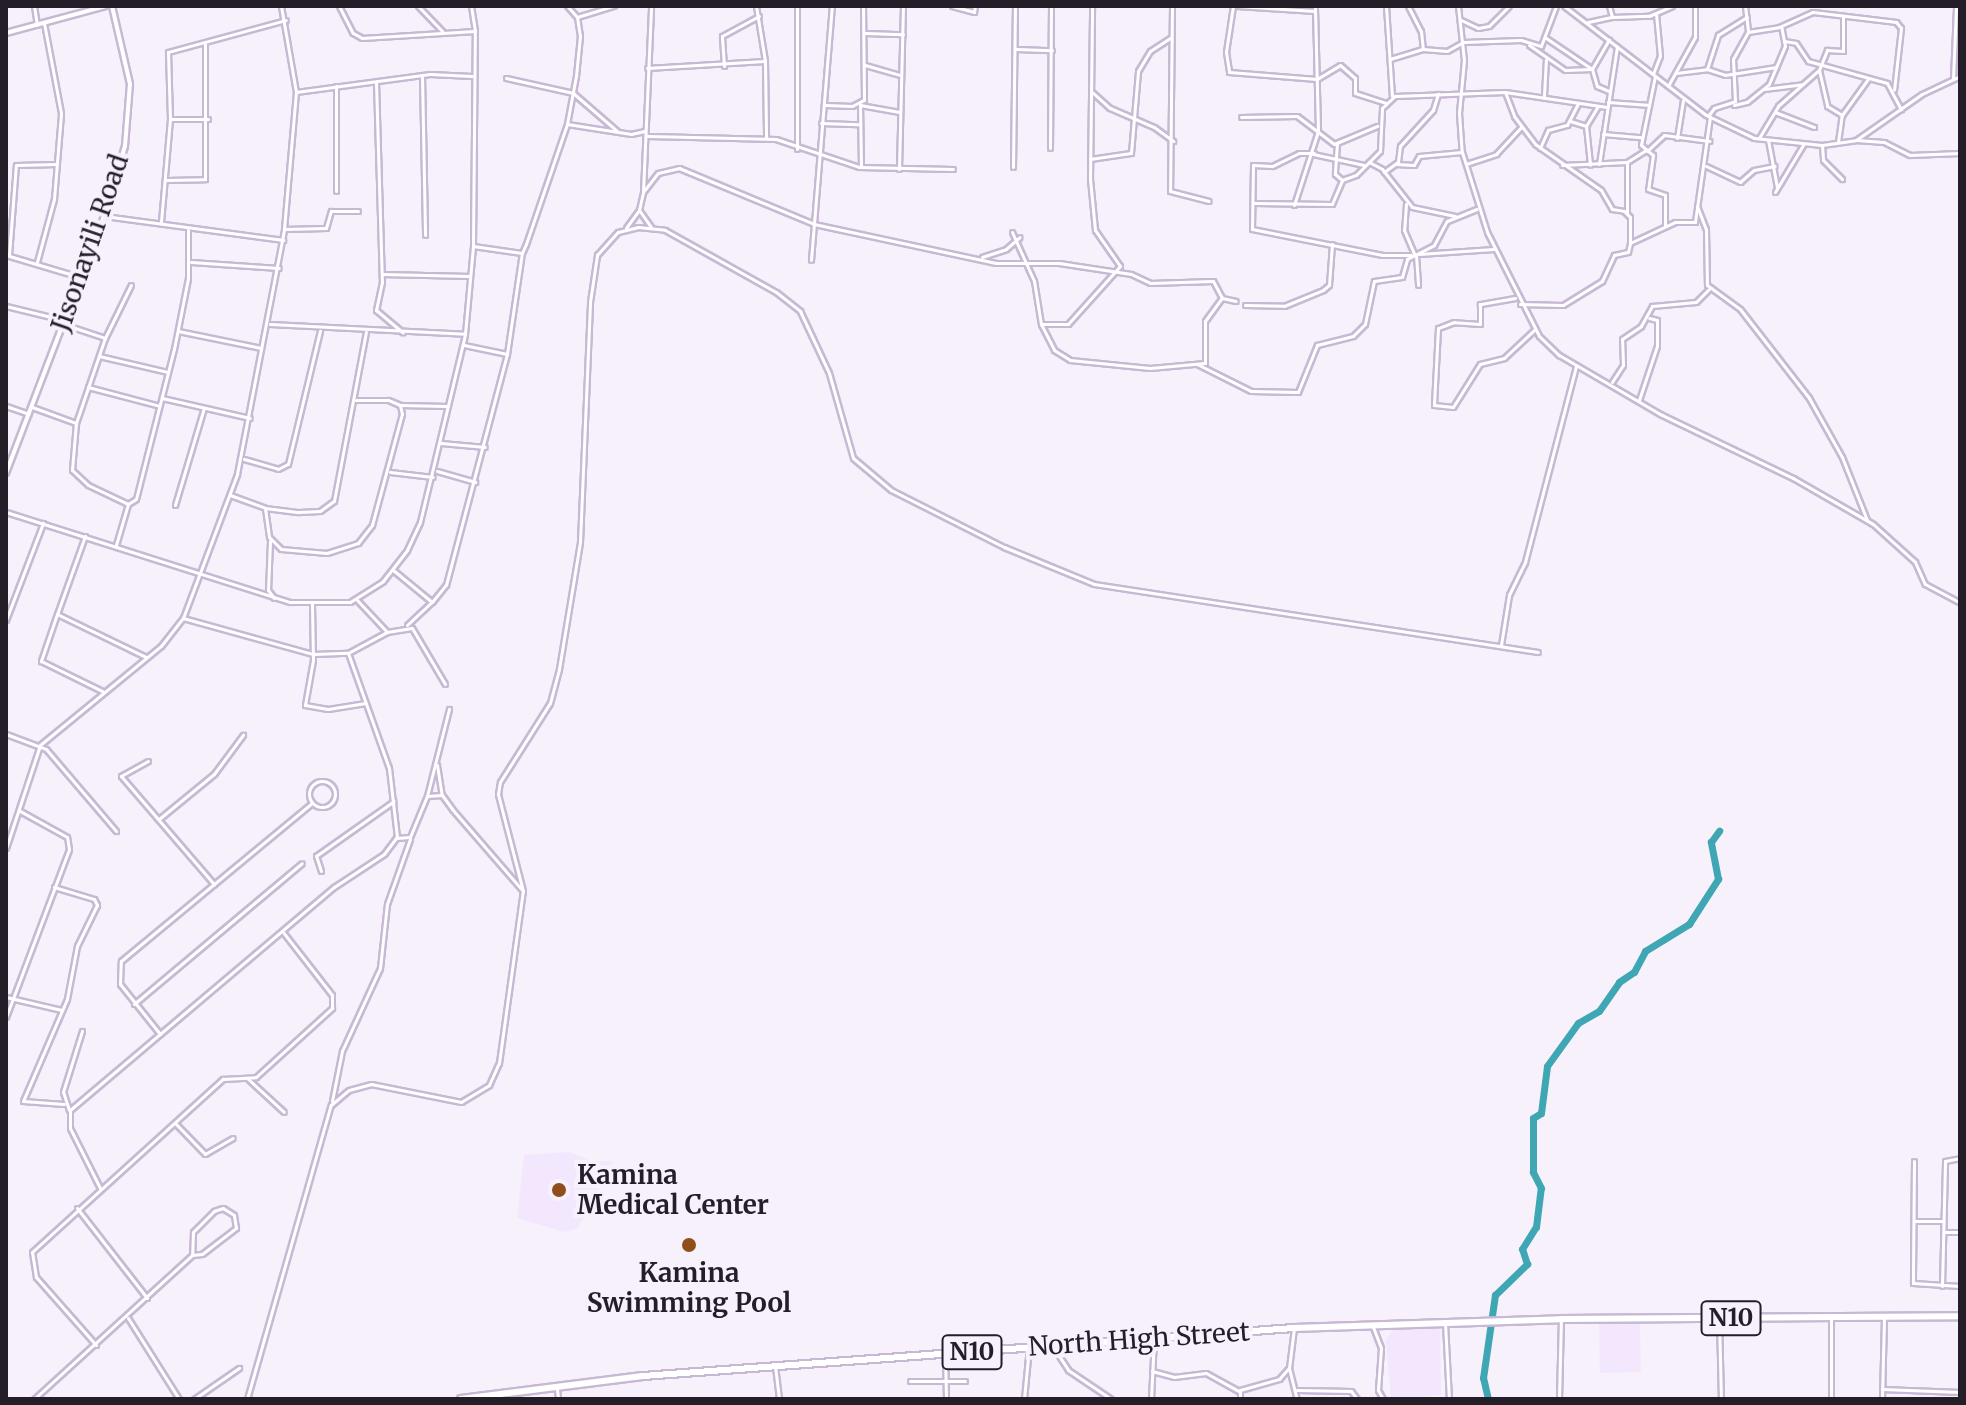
<!DOCTYPE html>
<html>
<head>
<meta charset="utf-8">
<style>
  body { margin:0 }
  #map { position:relative; width:1966px; height:1405px; overflow:hidden; background:#f7f1fc; font-family:Merriweather,serif }
  div>[style] { position:absolute }
  .built>* { inset:0; background:#f3e7fd; transform-origin:0 0 }
  .river>* { height:7px; margin:-3.5px; padding:0 3.5px; transform-origin:3.5px; border-radius:3.5px; background:#3ea7b3 }
  .roads { filter:drop-shadow(2px 0 #c7b8d4) drop-shadow(-2px 0 #c7b8d4) drop-shadow(0 2px #c7b8d4) drop-shadow(0 -2px #c7b8d4) }
  .minor>* { height:3px; margin:-1.5px; padding:0 1.5px; transform-origin:1.5px; border-radius:1.5px; background:#fff }
  .minor>.ring { margin:-1.5px; padding:0; box-sizing:content-box; background:none; border:3px solid #fff; border-radius:50% }
  .tertiary>* { height:4px; margin:-2px; padding:0 2px; transform-origin:2px; border-radius:2px; background:#fff }
  .secondary>* { height:4px; margin:-2px; padding:0 2px; transform-origin:2px; border-radius:2px; background:#fff }
  .trunk>* { height:6px; margin:-3px; padding:0 3px; transform-origin:3px; border-radius:3px; background:#fff }
  .dots>* { width:22px; height:22px; translate:-50% -50%; box-sizing:border-box; border:4px solid #f7f1fc; border-radius:50% }
  span { translate:-50% -50%; white-space:nowrap; text-align:center; line-height:1.15; -webkit-text-stroke:8px #f7f1fc; paint-order:stroke }
  .shield-label span { padding:2px 6px; background:#f7f1fc; border:2px solid; border-radius:6px; -webkit-text-stroke-width:0 }
  .shield-label { font-size:24px; color:#231e28; font-weight:700 }
  .street-label { font-size:26px; color:#231e28 }
  .poi-label { font-size:26px; color:#231e28; font-weight:700 }
  .left { translate:0 -50%; text-align:left }
  .frame { position:absolute; inset:0; border:8px solid #231e28; pointer-events:none }
</style>
</head>
<body>
<div id="map">
  <div class="built">
    <div style="clip-path:polygon(570px 1152px,591px 1161px,613px 1161px,578px 1228px,565px 1232px,517px 1218px,524px 1155px)"></div>
    <div style="left:1640px;top:1323px;width:49px;height:41px;rotate:89deg"></div>
    <div style="clip-path:polygon(1440px 1327px,1441px 1395px,1391px 1399px,1386px 1341px,1393px 1328px)"></div>
  </div>
  <div class="river">
    <div style="left:1488px;top:1399px;width:22px;rotate:-103deg"></div>
    <div style="left:1483px;top:1378px;width:84px;rotate:-81.8deg"></div>
    <div style="left:1495px;top:1295px;width:45px;rotate:-44.1deg"></div>
    <div style="left:1527px;top:1264px;width:16px;rotate:-108deg"></div>
    <div style="left:1522px;top:1249px;width:26px;rotate:-58deg"></div>
    <div style="left:1536px;top:1227px;width:39px;rotate:-83deg"></div>
    <div style="left:1541px;top:1188px;width:18px;rotate:-117deg"></div>
    <div style="left:1533px;top:1172px;width:54px;rotate:-90deg"></div>
    <div style="left:1533px;top:1118px;width:9px;rotate:-32deg"></div>
    <div style="left:1541px;top:1113px;width:47px;rotate:-82.7deg"></div>
    <div style="left:1547px;top:1066px;width:53px;rotate:-54.2deg"></div>
    <div style="left:1578px;top:1023px;width:24px;rotate:-30deg"></div>
    <div style="left:1599px;top:1011px;width:35px;rotate:-55deg"></div>
    <div style="left:1619px;top:982px;width:18px;rotate:-34deg"></div>
    <div style="left:1634px;top:972px;width:24px;rotate:-62deg"></div>
    <div style="left:1645px;top:951px;width:52px;rotate:-31.5deg"></div>
    <div style="left:1689px;top:924px;width:54px;rotate:-57.2deg"></div>
    <div style="left:1718px;top:879px;width:38px;rotate:-101deg"></div>
    <div style="left:1711px;top:842px;width:14px;rotate:-54deg"></div>
  </div>
  <div class="roads">
    <div class="minor">
      <div style="left:34px;top:6px;width:19px;rotate:81deg"></div>
      <div style="left:339px;top:6px;width:30px;rotate:63deg"></div>
      <div style="left:353px;top:33px;width:10px;rotate:29deg"></div>
      <div style="left:362px;top:38px;width:113px;rotate:-3.5deg"></div>
      <div style="left:418px;top:6px;width:35px;rotate:46deg"></div>
      <div style="left:756px;top:6px;width:56px;rotate:80.7deg"></div>
      <div style="left:765px;top:61px;width:76px;rotate:89.2deg"></div>
      <div style="left:797px;top:6px;width:143px;rotate:90deg"></div>
      <div style="left:952px;top:6px;width:23px;rotate:15deg"></div>
      <div style="left:974px;top:12px;width:6px;rotate:-81deg"></div>
      <div style="left:1172px;top:6px;width:185px;rotate:90.6deg"></div>
      <div style="left:1170px;top:191px;width:40px;rotate:14.4deg"></div>
      <div style="left:1233px;top:6px;width:47px;rotate:98.7deg"></div>
      <div style="left:1226px;top:52px;width:20px;rotate:81deg"></div>
      <div style="left:1229px;top:72px;width:88px;rotate:4.5deg"></div>
      <div style="left:1317px;top:79px;width:27px;rotate:-31deg"></div>
      <div style="left:1340px;top:65px;width:20px;rotate:41deg"></div>
      <div style="left:1355px;top:78px;width:15px;rotate:90deg"></div>
      <div style="left:1355px;top:93px;width:33px;rotate:18deg"></div>
      <div style="left:1237px;top:6px;width:78px;rotate:3.7deg"></div>
      <div style="left:1386px;top:6px;width:90px;rotate:86.2deg"></div>
      <div style="left:1408px;top:6px;width:28px;rotate:63deg"></div>
      <div style="left:1421px;top:31px;width:18px;rotate:84deg"></div>
      <div style="left:1458px;top:6px;width:54px;rotate:83.7deg"></div>
      <div style="left:1464px;top:60px;width:53px;rotate:95.4deg"></div>
      <div style="left:1459px;top:113px;width:39px;rotate:86deg"></div>
      <div style="left:1462px;top:152px;width:84px;rotate:72.6deg"></div>
      <div style="left:1487px;top:232px;width:116px;rotate:63.4deg"></div>
      <div style="left:1539px;top:336px;width:28px;rotate:44deg"></div>
      <div style="left:1559px;top:355px;width:117px;rotate:30.3deg"></div>
      <div style="left:1660px;top:414px;width:148px;rotate:25.7deg"></div>
      <div style="left:1793px;top:478px;width:92px;rotate:29.9deg"></div>
      <div style="left:1873px;top:524px;width:57px;rotate:42.1deg"></div>
      <div style="left:1915px;top:562px;width:24px;rotate:66deg"></div>
      <div style="left:1925px;top:584px;width:40px;rotate:28deg"></div>
      <div style="left:1564px;top:6px;width:179px;rotate:37.5deg"></div>
      <div style="left:1706px;top:115px;width:53px;rotate:25.6deg"></div>
      <div style="left:1754px;top:138px;width:68px;rotate:5.9deg"></div>
      <div style="left:1822px;top:145px;width:34px;rotate:-8deg"></div>
      <div style="left:1856px;top:140px;width:80px;rotate:-34.9deg"></div>
      <div style="left:1922px;top:94px;width:42px;rotate:-25.3deg"></div>
      <div style="left:1745px;top:6px;width:26px;rotate:83deg"></div>
      <div style="left:577px;top:17px;width:39px;rotate:-17deg"></div>
      <div style="left:1612px;top:17px;width:37px;rotate:-2deg"></div>
      <div style="left:1649px;top:16px;width:25px;rotate:-23deg"></div>
      <div style="left:1461px;top:20px;width:19px;rotate:25deg"></div>
      <div style="left:1478px;top:28px;width:11px;rotate:-10deg"></div>
      <div style="left:1489px;top:26px;width:28px;rotate:-45deg"></div>
      <div style="left:1588px;top:22px;width:25px;rotate:-12deg"></div>
      <div style="left:1612px;top:17px;width:11px;rotate:-105deg"></div>
      <div style="left:865px;top:33px;width:38px;rotate:2deg"></div>
      <div style="left:1546px;top:38px;width:55px;rotate:34deg"></div>
      <div style="left:1592px;top:69px;width:34px;rotate:-60deg"></div>
      <div style="left:1784px;top:41px;width:12px;rotate:9deg"></div>
      <div style="left:1796px;top:43px;width:22px;rotate:56deg"></div>
      <div style="left:1808px;top:61px;width:82px;rotate:15.6deg"></div>
      <div style="left:1887px;top:83px;width:30px;rotate:62deg"></div>
      <div style="left:1529px;top:45px;width:44px;rotate:34.8deg"></div>
      <div style="left:1565px;top:70px;width:27px;rotate:-2deg"></div>
      <div style="left:1592px;top:69px;width:18px;rotate:74deg"></div>
      <div style="left:1597px;top:86px;width:13px;rotate:23deg"></div>
      <div style="left:1016px;top:49px;width:36px;rotate:2deg"></div>
      <div style="left:1390px;top:59px;width:34px;rotate:-17deg"></div>
      <div style="left:1423px;top:49px;width:24px;rotate:5deg"></div>
      <div style="left:1447px;top:51px;width:18px;rotate:-29deg"></div>
      <div style="left:1463px;top:42px;width:58px;rotate:-2deg"></div>
      <div style="left:1521px;top:40px;width:21px;rotate:17deg"></div>
      <div style="left:1541px;top:46px;width:43px;rotate:-69.4deg"></div>
      <div style="left:865px;top:65px;width:35px;rotate:16deg"></div>
      <div style="left:724px;top:66px;width:30px;rotate:-94deg"></div>
      <div style="left:722px;top:36px;width:42px;rotate:-28.4deg"></div>
      <div style="left:647px;top:68px;width:118px;rotate:-3.4deg"></div>
      <div style="left:1707px;top:69px;width:19px;rotate:18deg"></div>
      <div style="left:1725px;top:75px;width:52px;rotate:-8.9deg"></div>
      <div style="left:1819px;top:70px;width:37px;rotate:77deg"></div>
      <div style="left:1827px;top:106px;width:17px;rotate:31deg"></div>
      <div style="left:1676px;top:73px;width:31px;rotate:-7deg"></div>
      <div style="left:1707px;top:69px;width:36px;rotate:-72deg"></div>
      <div style="left:1718px;top:35px;width:34px;rotate:-32deg"></div>
      <div style="left:1653px;top:74px;width:19px;rotate:-69deg"></div>
      <div style="left:1660px;top:56px;width:42px;rotate:-95.4deg"></div>
      <div style="left:422px;top:75px;width:160px;rotate:88.9deg"></div>
      <div style="left:1655px;top:76px;width:70px;rotate:101.5deg"></div>
      <div style="left:1641px;top:145px;width:16px;rotate:40deg"></div>
      <div style="left:1653px;top:155px;width:34px;rotate:98deg"></div>
      <div style="left:1648px;top:189px;width:18px;rotate:19deg"></div>
      <div style="left:1665px;top:195px;width:30px;rotate:90deg"></div>
      <div style="left:506px;top:78px;width:69px;rotate:12.6deg"></div>
      <div style="left:573px;top:93px;width:58px;rotate:40.8deg"></div>
      <div style="left:1953px;top:79px;width:73px;rotate:-87.6deg"></div>
      <div style="left:376px;top:82px;width:200px;rotate:88.3deg"></div>
      <div style="left:382px;top:282px;width:29px;rotate:102deg"></div>
      <div style="left:376px;top:310px;width:35px;rotate:40deg"></div>
      <div style="left:1668px;top:86px;width:56px;rotate:-61.1deg"></div>
      <div style="left:1695px;top:37px;width:31px;rotate:-90deg"></div>
      <div style="left:1764px;top:89px;width:39px;rotate:-7deg"></div>
      <div style="left:296px;top:92px;width:135px;rotate:-7.7deg"></div>
      <div style="left:430px;top:74px;width:42px;rotate:2.7deg"></div>
      <div style="left:1092px;top:92px;width:24px;rotate:42deg"></div>
      <div style="left:1110px;top:108px;width:48px;rotate:23.4deg"></div>
      <div style="left:1154px;top:127px;width:24px;rotate:36deg"></div>
      <div style="left:1505px;top:92px;width:103px;rotate:8.4deg"></div>
      <div style="left:1544px;top:96px;width:36px;rotate:-87deg"></div>
      <div style="left:1608px;top:102px;width:39px;rotate:4deg"></div>
      <div style="left:825px;top:105px;width:27px;rotate:2deg"></div>
      <div style="left:852px;top:106px;width:13px;rotate:-27deg"></div>
      <div style="left:864px;top:100px;width:94px;rotate:-90.6deg"></div>
      <div style="left:1734px;top:105px;width:13px;rotate:-13deg"></div>
      <div style="left:1747px;top:102px;width:28px;rotate:-39deg"></div>
      <div style="left:1769px;top:84px;width:41px;rotate:-67.2deg"></div>
      <div style="left:1785px;top:46px;width:20px;rotate:-101deg"></div>
      <div style="left:1775px;top:112px;width:42px;rotate:21deg"></div>
      <div style="left:1708px;top:116px;width:10px;rotate:-53deg"></div>
      <div style="left:1714px;top:108px;width:22px;rotate:-18deg"></div>
      <div style="left:1735px;top:101px;width:42px;rotate:-92.7deg"></div>
      <div style="left:1733px;top:59px;width:31px;rotate:-61deg"></div>
      <div style="left:1748px;top:32px;width:31px;rotate:-9deg"></div>
      <div style="left:1779px;top:27px;width:37px;rotate:-24deg"></div>
      <div style="left:1813px;top:12px;width:84px;rotate:6.9deg"></div>
      <div style="left:1896px;top:22px;width:8px;rotate:50deg"></div>
      <div style="left:1901px;top:28px;width:62px;rotate:96.4deg"></div>
      <div style="left:1241px;top:117px;width:56px;rotate:-1deg"></div>
      <div style="left:1297px;top:116px;width:46px;rotate:37.1deg"></div>
      <div style="left:1334px;top:144px;width:47px;rotate:-22.7deg"></div>
      <div style="left:172px;top:119px;width:36px"></div>
      <div style="left:1570px;top:121px;width:17px;rotate:17deg"></div>
      <div style="left:1586px;top:126px;width:23px;rotate:-59deg"></div>
      <div style="left:821px;top:123px;width:37px;rotate:2deg"></div>
      <div style="left:567px;top:124px;width:65px;rotate:8.9deg"></div>
      <div style="left:631px;top:134px;width:14px;rotate:-12deg"></div>
      <div style="left:1586px;top:126px;width:39px;rotate:84deg"></div>
      <div style="left:1603px;top:134px;width:38px;rotate:5deg"></div>
      <div style="left:647px;top:136px;width:129px;rotate:1.3deg"></div>
      <div style="left:776px;top:139px;width:88px;rotate:18.6deg"></div>
      <div style="left:859px;top:167px;width:94px;rotate:1.2deg"></div>
      <div style="left:1677px;top:138px;width:38px;rotate:-81deg"></div>
      <div style="left:1759px;top:138px;width:37px;rotate:-59deg"></div>
      <div style="left:1778px;top:106px;width:55px;rotate:-41.3deg"></div>
      <div style="left:1819px;top:70px;width:22px;rotate:-68deg"></div>
      <div style="left:1827px;top:50px;width:16px;rotate:4deg"></div>
      <div style="left:1843px;top:51px;width:35px;rotate:-90deg"></div>
      <div style="left:1768px;top:140px;width:48px;rotate:79.2deg"></div>
      <div style="left:1856px;top:140px;width:28px;rotate:4deg"></div>
      <div style="left:1884px;top:142px;width:29px;rotate:27deg"></div>
      <div style="left:1910px;top:155px;width:50px;rotate:-2.3deg"></div>
      <div style="left:1838px;top:142px;width:27px;rotate:-82deg"></div>
      <div style="left:1842px;top:115px;width:44px;rotate:-54.2deg"></div>
      <div style="left:1337px;top:143px;width:31px;rotate:94deg"></div>
      <div style="left:1335px;top:174px;width:9px;rotate:41deg"></div>
      <div style="left:1822px;top:145px;width:15px;rotate:86deg"></div>
      <div style="left:1823px;top:160px;width:27px;rotate:45deg"></div>
      <div style="left:1050px;top:148px;width:142px;rotate:-89.6deg"></div>
      <div style="left:1540px;top:148px;width:20px;rotate:-66deg"></div>
      <div style="left:1548px;top:130px;width:20px;rotate:-15deg"></div>
      <div style="left:1567px;top:125px;width:25px;rotate:-63deg"></div>
      <div style="left:1647px;top:151px;width:23px;rotate:-43deg"></div>
      <div style="left:1664px;top:135px;width:46px;rotate:7.4deg"></div>
      <div style="left:1314px;top:153px;width:15px;rotate:180deg"></div>
      <div style="left:1299px;top:153px;width:30px;rotate:154deg"></div>
      <div style="left:1272px;top:166px;width:19px;rotate:-177deg"></div>
      <div style="left:1253px;top:165px;width:64px;rotate:90.9deg"></div>
      <div style="left:1252px;top:229px;width:133px;rotate:11.3deg"></div>
      <div style="left:1382px;top:255px;width:29px"></div>
      <div style="left:1313px;top:154px;width:52px;rotate:12.2deg"></div>
      <div style="left:1090px;top:159px;width:41px;rotate:-8.3deg"></div>
      <div style="left:1131px;top:153px;width:82px;rotate:-85.1deg"></div>
      <div style="left:1138px;top:71px;width:23px;rotate:-59deg"></div>
      <div style="left:1150px;top:51px;width:24px;rotate:-33deg"></div>
      <div style="left:1369px;top:162px;width:15px;rotate:28deg"></div>
      <div style="left:1382px;top:169px;width:48px;rotate:51.7deg"></div>
      <div style="left:1412px;top:207px;width:44px;rotate:11.8deg"></div>
      <div style="left:1627px;top:162px;width:22px;rotate:-32deg"></div>
      <div style="left:1396px;top:164px;width:18px;rotate:3deg"></div>
      <div style="left:1414px;top:165px;width:10px;rotate:-61deg"></div>
      <div style="left:1419px;top:156px;width:43px;rotate:-5.3deg"></div>
      <div style="left:1466px;top:164px;width:32px;rotate:-18deg"></div>
      <div style="left:1496px;top:154px;width:37px;rotate:-47deg"></div>
      <div style="left:1599px;top:164px;width:119px;rotate:-81.3deg"></div>
      <div style="left:1562px;top:165px;width:65px;rotate:-2.6deg"></div>
      <div style="left:1627px;top:162px;width:51px;rotate:90deg"></div>
      <div style="left:1706px;top:166px;width:38px;rotate:25deg"></div>
      <div style="left:1740px;top:182px;width:18px;rotate:-41deg"></div>
      <div style="left:1754px;top:170px;width:21px;rotate:-11deg"></div>
      <div style="left:861px;top:167px;width:62px;rotate:-90.9deg"></div>
      <div style="left:860px;top:105px;width:40px;rotate:10deg"></div>
      <div style="left:1013px;top:167px;width:161px;rotate:-89.3deg"></div>
      <div style="left:899px;top:169px;width:163px;rotate:-88.6deg"></div>
      <div style="left:1384px;top:172px;width:17px;rotate:-36deg"></div>
      <div style="left:1398px;top:162px;width:16px;rotate:-83deg"></div>
      <div style="left:1400px;top:146px;width:49px;rotate:-47.5deg"></div>
      <div style="left:1433px;top:110px;width:17px;rotate:-73deg"></div>
      <div style="left:166px;top:180px;width:39px;rotate:-1deg"></div>
      <div style="left:205px;top:179px;width:135px;rotate:-90deg"></div>
      <div style="left:336px;top:191px;width:105px;rotate:-90deg"></div>
      <div style="left:643px;top:192px;width:24px;rotate:-52deg"></div>
      <div style="left:658px;top:173px;width:22px;rotate:-13deg"></div>
      <div style="left:679px;top:168px;width:146px;rotate:22.5deg"></div>
      <div style="left:814px;top:224px;width:186px;rotate:12.1deg"></div>
      <div style="left:996px;top:263px;width:63px"></div>
      <div style="left:1059px;top:263px;width:73px;rotate:8.7deg"></div>
      <div style="left:1131px;top:274px;width:21px;rotate:25deg"></div>
      <div style="left:1150px;top:283px;width:63px;rotate:-1.8deg"></div>
      <div style="left:1213px;top:281px;width:19px;rotate:62deg"></div>
      <div style="left:1222px;top:298px;width:14px;rotate:12deg"></div>
      <div style="left:1775px;top:192px;width:55px;rotate:-59.2deg"></div>
      <div style="left:1253px;top:203px;width:79px;rotate:0.7deg"></div>
      <div style="left:1332px;top:204px;width:26px;rotate:-67deg"></div>
      <div style="left:1342px;top:180px;width:15px;rotate:-20deg"></div>
      <div style="left:1356px;top:175px;width:34px;rotate:-45deg"></div>
      <div style="left:1380px;top:151px;width:43px;rotate:-87.3deg"></div>
      <div style="left:1382px;top:108px;width:18px;rotate:-43deg"></div>
      <div style="left:1395px;top:96px;width:110px;rotate:-2.1deg"></div>
      <div style="left:1505px;top:92px;width:26px;rotate:69deg"></div>
      <div style="left:1514px;top:116px;width:35px;rotate:53deg"></div>
      <div style="left:1535px;top:144px;width:80px;rotate:34.9deg"></div>
      <div style="left:1601px;top:190px;width:22px;rotate:60deg"></div>
      <div style="left:1612px;top:209px;width:12px;rotate:9deg"></div>
      <div style="left:1624px;top:211px;width:8px;rotate:45deg"></div>
      <div style="left:1630px;top:217px;width:26px;rotate:90deg"></div>
      <div style="left:1406px;top:204px;width:26px;rotate:94deg"></div>
      <div style="left:1404px;top:230px;width:26px;rotate:67deg"></div>
      <div style="left:1294px;top:205px;width:78px;rotate:-72deg"></div>
      <div style="left:1318px;top:131px;width:125px;rotate:-91.4deg"></div>
      <div style="left:1697px;top:206px;width:25px;rotate:69deg"></div>
      <div style="left:1706px;top:229px;width:56px;rotate:89deg"></div>
      <div style="left:1707px;top:285px;width:41px;rotate:36deg"></div>
      <div style="left:1740px;top:309px;width:113px;rotate:52.2deg"></div>
      <div style="left:1809px;top:398px;width:68px;rotate:60.8deg"></div>
      <div style="left:1842px;top:457px;width:68px;rotate:68.4deg"></div>
      <div style="left:639px;top:210px;width:21px;rotate:55deg"></div>
      <div style="left:104px;top:216px;width:181px;rotate:7.6deg"></div>
      <div style="left:161px;top:222px;width:103px;rotate:-85deg"></div>
      <div style="left:170px;top:119px;width:67px;rotate:-91.7deg"></div>
      <div style="left:168px;top:52px;width:122px;rotate:-15.2deg"></div>
      <div style="left:626px;top:228px;width:22px;rotate:-54deg"></div>
      <div style="left:639px;top:210px;width:18px;rotate:-77deg"></div>
      <div style="left:643px;top:192px;width:186px;rotate:-87.5deg"></div>
      <div style="left:284px;top:229px;width:42px;rotate:-1.4deg"></div>
      <div style="left:326px;top:228px;width:18px;rotate:-74deg"></div>
      <div style="left:331px;top:211px;width:27px"></div>
      <div style="left:1012px;top:232px;width:54px;rotate:65.8deg"></div>
      <div style="left:1034px;top:281px;width:44px;rotate:80.8deg"></div>
      <div style="left:1041px;top:324px;width:29px;rotate:63deg"></div>
      <div style="left:1054px;top:350px;width:19px;rotate:32deg"></div>
      <div style="left:1070px;top:360px;width:80px;rotate:5.7deg"></div>
      <div style="left:1150px;top:368px;width:55px;rotate:-5.2deg"></div>
      <div style="left:1205px;top:363px;width:42px;rotate:-90deg"></div>
      <div style="left:1205px;top:321px;width:29px;rotate:-54deg"></div>
      <div style="left:473px;top:246px;width:49px;rotate:8.1deg"></div>
      <div style="left:522px;top:253px;width:10px;rotate:-66deg"></div>
      <div style="left:526px;top:244px;width:127px;rotate:-71.1deg"></div>
      <div style="left:567px;top:124px;width:49px;rotate:-79.4deg"></div>
      <div style="left:576px;top:76px;width:40px;rotate:-84.3deg"></div>
      <div style="left:580px;top:36px;width:19px;rotate:-99deg"></div>
      <div style="left:577px;top:17px;width:15px;rotate:-132deg"></div>
      <div style="left:1419px;top:254px;width:75px;rotate:-3.8deg"></div>
      <div style="left:6px;top:255px;width:77px;rotate:16.6deg"></div>
      <div style="left:9px;top:255px;width:90px;rotate:-85.6deg"></div>
      <div style="left:16px;top:165px;width:41px;rotate:-1.4deg"></div>
      <div style="left:1416px;top:255px;width:30px;rotate:86deg"></div>
      <div style="left:982px;top:257px;width:25px;rotate:-18deg"></div>
      <div style="left:1006px;top:249px;width:18px;rotate:-41deg"></div>
      <div style="left:811px;top:260px;width:255px;rotate:-85.3deg"></div>
      <div style="left:37px;top:262px;width:65px;rotate:-74.9deg"></div>
      <div style="left:54px;top:199px;width:86px;rotate:-85.3deg"></div>
      <div style="left:61px;top:113px;width:92px;rotate:-100.7deg"></div>
      <div style="left:191px;top:262px;width:88px;rotate:3.9deg"></div>
      <div style="left:382px;top:274px;width:88px;rotate:1.3deg"></div>
      <div style="left:1515px;top:298px;width:36px;rotate:170deg"></div>
      <div style="left:1480px;top:304px;width:20px;rotate:90deg"></div>
      <div style="left:1480px;top:324px;width:26px;rotate:-176deg"></div>
      <div style="left:1454px;top:322px;width:17px;rotate:159deg"></div>
      <div style="left:1438px;top:328px;width:77px;rotate:93deg"></div>
      <div style="left:1434px;top:405px;width:19px;rotate:6deg"></div>
      <div style="left:1453px;top:407px;width:51px;rotate:-57.9deg"></div>
      <div style="left:1480px;top:364px;width:25px;rotate:-14deg"></div>
      <div style="left:1504px;top:358px;width:41px;rotate:-43deg"></div>
      <div style="left:1520px;top:304px;width:43px;rotate:1.3deg"></div>
      <div style="left:1563px;top:305px;width:46px;rotate:-31.6deg"></div>
      <div style="left:1602px;top:281px;width:29px;rotate:-65deg"></div>
      <div style="left:1614px;top:255px;width:14px;rotate:-12deg"></div>
      <div style="left:1628px;top:252px;width:9px;rotate:-77deg"></div>
      <div style="left:1630px;top:243px;width:50px;rotate:-25deg"></div>
      <div style="left:1675px;top:222px;width:20px"></div>
      <div style="left:1695px;top:222px;width:106px;rotate:-81.9deg"></div>
      <div style="left:1245px;top:305px;width:39px;rotate:1deg"></div>
      <div style="left:1284px;top:306px;width:42px;rotate:-22.3deg"></div>
      <div style="left:1323px;top:290px;width:8px;rotate:-40deg"></div>
      <div style="left:1329px;top:285px;width:41px;rotate:-85.8deg"></div>
      <div style="left:6px;top:306px;width:59px;rotate:13.8deg"></div>
      <div style="left:63px;top:324px;width:44px;rotate:18.4deg"></div>
      <div style="left:270px;top:324px;width:195px;rotate:2.9deg"></div>
      <div style="left:1041px;top:324px;width:27px"></div>
      <div style="left:1068px;top:324px;width:78px;rotate:-48.1deg"></div>
      <div style="left:1120px;top:266px;width:44px;rotate:-124.8deg"></div>
      <div style="left:1095px;top:230px;width:51px;rotate:-95.6deg"></div>
      <div style="left:1090px;top:179px;width:173px;rotate:-89.3deg"></div>
      <div style="left:178px;top:331px;width:85px;rotate:11.6deg"></div>
      <div style="left:507px;top:354px;width:102px;rotate:-81.6deg"></div>
      <div style="left:99px;top:356px;width:71px;rotate:13.1deg"></div>
      <div style="left:1197px;top:364px;width:60px;rotate:26.6deg"></div>
      <div style="left:1251px;top:391px;width:47px;rotate:1.2deg"></div>
      <div style="left:1298px;top:392px;width:51px;rotate:-68deg"></div>
      <div style="left:1317px;top:345px;width:37px;rotate:-14deg"></div>
      <div style="left:1353px;top:336px;width:17px;rotate:-45deg"></div>
      <div style="left:1365px;top:324px;width:44px;rotate:-78.2deg"></div>
      <div style="left:1374px;top:281px;width:28px;rotate:-8deg"></div>
      <div style="left:1402px;top:277px;width:19px;rotate:-74deg"></div>
      <div style="left:1407px;top:259px;width:30px;rotate:-27deg"></div>
      <div style="left:1434px;top:245px;width:27px;rotate:-62deg"></div>
      <div style="left:1447px;top:221px;width:32px;rotate:-22deg"></div>
      <div style="left:1612px;top:382px;width:20px;rotate:-57deg"></div>
      <div style="left:1623px;top:365px;width:26px;rotate:-92deg"></div>
      <div style="left:1622px;top:339px;width:23px;rotate:-34deg"></div>
      <div style="left:1641px;top:326px;width:23px;rotate:-61deg"></div>
      <div style="left:1652px;top:306px;width:44px;rotate:-5.2deg"></div>
      <div style="left:1696px;top:302px;width:18px;rotate:-45deg"></div>
      <div style="left:88px;top:387px;width:74px;rotate:14.8deg"></div>
      <div style="left:162px;top:398px;width:90px;rotate:12.8deg"></div>
      <div style="left:1639px;top:400px;width:57px;rotate:-71.6deg"></div>
      <div style="left:1657px;top:346px;width:26px;rotate:-90deg"></div>
      <div style="left:1657px;top:320px;width:8px;rotate:-166deg"></div>
      <div style="left:400px;top:405px;width:47px;rotate:1.2deg"></div>
      <div style="left:6px;top:406px;width:24px;rotate:19deg"></div>
      <div style="left:32px;top:407px;width:47px;rotate:20deg"></div>
      <div style="left:76px;top:423px;width:90px;rotate:-71.2deg"></div>
      <div style="left:105px;top:338px;width:59px;rotate:-63.9deg"></div>
      <div style="left:76px;top:423px;width:47px;rotate:94.9deg"></div>
      <div style="left:72px;top:470px;width:22px;rotate:43deg"></div>
      <div style="left:88px;top:485px;width:44px;rotate:25.4deg"></div>
      <div style="left:441px;top:443px;width:44px;rotate:5.2deg"></div>
      <div style="left:244px;top:459px;width:35px;rotate:16deg"></div>
      <div style="left:278px;top:469px;width:11px;rotate:-27deg"></div>
      <div style="left:288px;top:464px;width:137px;rotate:-76.5deg"></div>
      <div style="left:437px;top:471px;width:40px;rotate:16deg"></div>
      <div style="left:390px;top:472px;width:43px;rotate:6.6deg"></div>
      <div style="left:230px;top:495px;width:37px;rotate:20deg"></div>
      <div style="left:265px;top:508px;width:34px;rotate:7deg"></div>
      <div style="left:299px;top:512px;width:21px;rotate:-3deg"></div>
      <div style="left:320px;top:511px;width:17px;rotate:-36deg"></div>
      <div style="left:334px;top:501px;width:172px;rotate:-79.3deg"></div>
      <div style="left:175px;top:505px;width:101px;rotate:-73.4deg"></div>
      <div style="left:265px;top:508px;width:29px;rotate:82deg"></div>
      <div style="left:269px;top:537px;width:17px;rotate:45deg"></div>
      <div style="left:281px;top:549px;width:46px;rotate:5deg"></div>
      <div style="left:327px;top:553px;width:33px;rotate:-18deg"></div>
      <div style="left:358px;top:543px;width:23px;rotate:-52deg"></div>
      <div style="left:372px;top:525px;width:115px;rotate:-74.9deg"></div>
      <div style="left:402px;top:414px;width:9px;rotate:-103deg"></div>
      <div style="left:400px;top:405px;width:13px;rotate:-157deg"></div>
      <div style="left:388px;top:400px;width:32px;rotate:180deg"></div>
      <div style="left:6px;top:512px;width:298px;rotate:17.6deg"></div>
      <div style="left:290px;top:602px;width:60px"></div>
      <div style="left:350px;top:602px;width:39px;rotate:-32deg"></div>
      <div style="left:383px;top:581px;width:39px;rotate:-52deg"></div>
      <div style="left:407px;top:550px;width:31px;rotate:-65deg"></div>
      <div style="left:420px;top:522px;width:193px;rotate:-76.5deg"></div>
      <div style="left:465px;top:334px;width:88px;rotate:-84.8deg"></div>
      <div style="left:473px;top:246px;width:215px;rotate:-89.5deg"></div>
      <div style="left:475px;top:31px;width:25px;rotate:-99deg"></div>
      <div style="left:85px;top:536px;width:83px;rotate:109.7deg"></div>
      <div style="left:57px;top:614px;width:99px;rotate:25.8deg"></div>
      <div style="left:270px;top:541px;width:49px;rotate:92.3deg"></div>
      <div style="left:268px;top:590px;width:10px;rotate:53deg"></div>
      <div style="left:116px;top:545px;width:43px;rotate:-73.7deg"></div>
      <div style="left:128px;top:504px;width:9px;rotate:-32deg"></div>
      <div style="left:136px;top:499px;width:155px;rotate:-75.8deg"></div>
      <div style="left:174px;top:349px;width:72px;rotate:-78.8deg"></div>
      <div style="left:188px;top:278px;width:48px;rotate:-90deg"></div>
      <div style="left:393px;top:570px;width:50px;rotate:39.4deg"></div>
      <div style="left:432px;top:602px;width:22px;rotate:-51deg"></div>
      <div style="left:446px;top:585px;width:239px;rotate:-75.2deg"></div>
      <div style="left:507px;top:354px;width:44px;rotate:-168.2deg"></div>
      <div style="left:357px;top:600px;width:44px;rotate:46.8deg"></div>
      <div style="left:387px;top:632px;width:25px;rotate:-9deg"></div>
      <div style="left:412px;top:628px;width:65px;rotate:59.5deg"></div>
      <div style="left:312px;top:604px;width:56px;rotate:89deg"></div>
      <div style="left:313px;top:660px;width:46px;rotate:100.1deg"></div>
      <div style="left:305px;top:705px;width:23px;rotate:10deg"></div>
      <div style="left:328px;top:709px;width:38px;rotate:-9deg"></div>
      <div style="left:57px;top:614px;width:50px;rotate:108.8deg"></div>
      <div style="left:41px;top:661px;width:70px;rotate:26.2deg"></div>
      <div style="left:183px;top:618px;width:135px;rotate:15.5deg"></div>
      <div style="left:313px;top:654px;width:35px;rotate:-2deg"></div>
      <div style="left:348px;top:653px;width:44px;rotate:-28.3deg"></div>
      <div style="left:6px;top:620px;width:104px;rotate:-69.1deg"></div>
      <div style="left:407px;top:625px;width:33px;rotate:-43deg"></div>
      <div style="left:1501px;top:645px;width:51px;rotate:-80.9deg"></div>
      <div style="left:1509px;top:595px;width:37px;rotate:-64deg"></div>
      <div style="left:1525px;top:562px;width:203px;rotate:-75.4deg"></div>
      <div style="left:348px;top:653px;width:122px;rotate:70.4deg"></div>
      <div style="left:389px;top:768px;width:69px;rotate:83.4deg"></div>
      <div style="left:6px;top:734px;width:43px;rotate:20.6deg"></div>
      <div style="left:46px;top:749px;width:108px;rotate:49.5deg"></div>
      <div style="left:148px;top:761px;width:31px;rotate:151deg"></div>
      <div style="left:121px;top:776px;width:143px;rotate:49.3deg"></div>
      <div style="left:437px;top:765px;width:30px;rotate:81deg"></div>
      <div style="left:442px;top:795px;width:17px;rotate:54deg"></div>
      <div style="left:452px;top:809px;width:108px;rotate:49.1deg"></div>
      <div class="ring" style="left:309px;top:781px;width:23px;height:23px"></div>
      <div style="left:427px;top:796px;width:90px;rotate:-75.8deg"></div>
      <div style="left:159px;top:819px;width:71px;rotate:-39.3deg"></div>
      <div style="left:214px;top:774px;width:49px;rotate:-53.4deg"></div>
      <div style="left:6px;top:848px;width:108px;rotate:-71.7deg"></div>
      <div style="left:40px;top:745px;width:156px;rotate:-39.3deg"></div>
      <div style="left:161px;top:646px;width:36px;rotate:-52deg"></div>
      <div style="left:183px;top:618px;width:154px;rotate:-69.4deg"></div>
      <div style="left:237px;top:474px;width:249px;rotate:-79.1deg"></div>
      <div style="left:284px;top:229px;width:138px;rotate:-85deg"></div>
      <div style="left:296px;top:92px;width:87px;rotate:-99.9deg"></div>
      <div style="left:321px;top:871px;width:16px;rotate:-108deg"></div>
      <div style="left:316px;top:856px;width:95px;rotate:-35.2deg"></div>
      <div style="left:54px;top:887px;width:42px;rotate:16.7deg"></div>
      <div style="left:94px;top:899px;width:7px;rotate:63deg"></div>
      <div style="left:97px;top:905px;width:46px;rotate:116deg"></div>
      <div style="left:77px;top:946px;width:54px;rotate:100.7deg"></div>
      <div style="left:67px;top:999px;width:111px;rotate:113.3deg"></div>
      <div style="left:23px;top:1101px;width:41px;rotate:4.2deg"></div>
      <div style="left:6px;top:997px;width:57px;rotate:13.1deg"></div>
      <div style="left:134px;top:1004px;width:219px;rotate:-40deg"></div>
      <div style="left:6px;top:1017px;width:179px;rotate:-69.4deg"></div>
      <div style="left:69px;top:849px;width:12px;rotate:-99deg"></div>
      <div style="left:67px;top:837px;width:54px;rotate:-151deg"></div>
      <div style="left:160px;top:1034px;width:64px;rotate:-128.7deg"></div>
      <div style="left:120px;top:984px;width:23px;rotate:-88deg"></div>
      <div style="left:121px;top:961px;width:248px;rotate:-39.6deg"></div>
      <div style="left:247px;top:1078px;width:50px;rotate:42.6deg"></div>
      <div style="left:332px;top:1101px;width:51px;rotate:-78.7deg"></div>
      <div style="left:342px;top:1051px;width:91px;rotate:-65.4deg"></div>
      <div style="left:380px;top:968px;width:64px;rotate:-83.8deg"></div>
      <div style="left:387px;top:904px;width:69px;rotate:-70.5deg"></div>
      <div style="left:69px;top:1110px;width:19px;rotate:-108deg"></div>
      <div style="left:63px;top:1092px;width:64px;rotate:-72.7deg"></div>
      <div style="left:175px;top:1123px;width:43px;rotate:45.9deg"></div>
      <div style="left:205px;top:1154px;width:32px;rotate:-30deg"></div>
      <div style="left:1914px;top:1161px;width:122px;rotate:90.5deg"></div>
      <div style="left:1913px;top:1283px;width:47px;rotate:3.7deg"></div>
      <div style="left:100px;top:1188px;width:67px;rotate:-116.6deg"></div>
      <div style="left:70px;top:1128px;width:18px;rotate:-90deg"></div>
      <div style="left:70px;top:1110px;width:346px;rotate:-40.2deg"></div>
      <div style="left:334px;top:887px;width:60px;rotate:-33.4deg"></div>
      <div style="left:384px;top:854px;width:20px;rotate:-53deg"></div>
      <div style="left:396px;top:838px;width:14px;rotate:-4deg"></div>
      <div style="left:410px;top:837px;width:44px;rotate:-67.5deg"></div>
      <div style="left:427px;top:796px;width:15px;rotate:-4deg"></div>
      <div style="left:77px;top:1208px;width:114px;rotate:52.1deg"></div>
      <div style="left:1915px;top:1221px;width:28px"></div>
      <div style="left:1944px;top:1232px;width:16px"></div>
      <div style="left:1942px;top:1286px;width:125px;rotate:-88.6deg"></div>
      <div style="left:1945px;top:1161px;width:15px;rotate:-11deg"></div>
      <div style="left:1831px;top:1317px;width:82px;rotate:90deg"></div>
      <div style="left:128px;top:1318px;width:96px;rotate:57.8deg"></div>
      <div style="left:1719px;top:1319px;width:80px;rotate:88.6deg"></div>
      <div style="left:1445px;top:1323px;width:76px;rotate:87deg"></div>
      <div style="left:1373px;top:1327px;width:22px;rotate:69deg"></div>
      <div style="left:1381px;top:1348px;width:42px;rotate:94.1deg"></div>
      <div style="left:1378px;top:1390px;width:10px;rotate:61deg"></div>
      <div style="left:1294px;top:1328px;width:40px;rotate:97.1deg"></div>
      <div style="left:1289px;top:1368px;width:32px;rotate:76deg"></div>
      <div style="left:96px;top:1345px;width:91px;rotate:-131.4deg"></div>
      <div style="left:36px;top:1277px;width:25px;rotate:-99deg"></div>
      <div style="left:32px;top:1252px;width:258px;rotate:-42.2deg"></div>
      <div style="left:223px;top:1079px;width:33px;rotate:-3deg"></div>
      <div style="left:256px;top:1077px;width:103px;rotate:-42.2deg"></div>
      <div style="left:332px;top:1008px;width:13px;rotate:-90deg"></div>
      <div style="left:332px;top:995px;width:80px;rotate:-127.9deg"></div>
      <div style="left:1052px;top:1345px;width:30px;rotate:57deg"></div>
      <div style="left:1068px;top:1370px;width:52px;rotate:34deg"></div>
      <div style="left:945px;top:1354px;width:45px;rotate:88.7deg"></div>
      <div style="left:775px;top:1366px;width:33px;rotate:83deg"></div>
      <div style="left:1152px;top:1371px;width:23px;rotate:15deg"></div>
      <div style="left:1174px;top:1377px;width:32px;rotate:-7deg"></div>
      <div style="left:1206px;top:1373px;width:38px;rotate:29deg"></div>
      <div style="left:910px;top:1381px;width:55px"></div>
      <div style="left:557px;top:1389px;width:10px;rotate:84deg"></div>
      <div style="left:1882px;top:1389px;width:78px;rotate:2.2deg"></div>
      <div style="left:1297px;top:1390px;width:54px;rotate:1.1deg"></div>
      <div style="left:1351px;top:1391px;width:10px;rotate:53deg"></div>
      <div style="left:34px;top:1399px;width:214px;rotate:-42.3deg"></div>
      <div style="left:192px;top:1255px;width:10px;rotate:-6deg"></div>
      <div style="left:202px;top:1254px;width:43px;rotate:-37.4deg"></div>
      <div style="left:236px;top:1228px;width:13px;rotate:-99deg"></div>
      <div style="left:234px;top:1215px;width:13px;rotate:-148deg"></div>
      <div style="left:223px;top:1208px;width:9px;rotate:162deg"></div>
      <div style="left:214px;top:1211px;width:30px;rotate:135deg"></div>
      <div style="left:193px;top:1232px;width:23px;rotate:92deg"></div>
      <div style="left:194px;top:1399px;width:55px;rotate:-34.6deg"></div>
      <div style="left:247px;top:1399px;width:306px;rotate:-74.1deg"></div>
      <div style="left:331px;top:1105px;width:23px;rotate:-40deg"></div>
      <div style="left:349px;top:1090px;width:23px;rotate:-15deg"></div>
      <div style="left:371px;top:1084px;width:92px;rotate:11.3deg"></div>
      <div style="left:461px;top:1102px;width:33px;rotate:-31deg"></div>
      <div style="left:489px;top:1085px;width:24px;rotate:-66deg"></div>
      <div style="left:499px;top:1063px;width:174px;rotate:-82.1deg"></div>
      <div style="left:523px;top:891px;width:100px;rotate:-104.5deg"></div>
      <div style="left:498px;top:794px;width:12px;rotate:-81deg"></div>
      <div style="left:500px;top:782px;width:93px;rotate:-57.7deg"></div>
      <div style="left:550px;top:703px;width:35px;rotate:-75deg"></div>
      <div style="left:559px;top:669px;width:129px;rotate:-80.6deg"></div>
      <div style="left:580px;top:542px;width:240px;rotate:-87.6deg"></div>
      <div style="left:590px;top:302px;width:48px;rotate:-81.5deg"></div>
      <div style="left:597px;top:255px;width:31px;rotate:-48deg"></div>
      <div style="left:618px;top:232px;width:21px;rotate:-14deg"></div>
      <div style="left:638px;top:227px;width:27px;rotate:6deg"></div>
      <div style="left:665px;top:230px;width:127px;rotate:29.2deg"></div>
      <div style="left:776px;top:292px;width:31px;rotate:38deg"></div>
      <div style="left:800px;top:311px;width:68px;rotate:64.9deg"></div>
      <div style="left:829px;top:373px;width:88px;rotate:74.2deg"></div>
      <div style="left:853px;top:458px;width:50px;rotate:40.1deg"></div>
      <div style="left:891px;top:490px;width:127px;rotate:26.8deg"></div>
      <div style="left:1004px;top:547px;width:97px;rotate:22.3deg"></div>
      <div style="left:1094px;top:584px;width:449px;rotate:8.7deg"></div>
      <div style="left:1024px;top:1399px;width:52px;rotate:-84.5deg"></div>
      <div style="left:1151px;top:1399px;width:61px;rotate:-87.2deg"></div>
      <div style="left:1240px;top:1399px;width:9px;rotate:-90deg"></div>
      <div style="left:1240px;top:1390px;width:41px;rotate:-15.8deg"></div>
      <div style="left:1279px;top:1379px;width:15px;rotate:-48deg"></div>
      <div style="left:1559px;top:1399px;width:80px;rotate:-88.6deg"></div>
      <div style="left:1882px;top:1399px;width:83px;rotate:-88.6deg"></div>
    </div>
    <div class="tertiary">
      <div style="left:6px;top:473px;width:275px;rotate:-69.1deg"></div>
      <div style="left:104px;top:216px;width:73px;rotate:-73.3deg"></div>
      <div style="left:125px;top:146px;width:62px;rotate:-85.4deg"></div>
      <div style="left:130px;top:84px;width:80px;rotate:-103deg"></div>
    </div>
    <div class="secondary">
      <div style="left:6px;top:33px;width:104px;rotate:-15.1deg"></div>
    </div>
    <div class="trunk">
      <div style="left:461px;top:1399px;width:183px;rotate:-7.2deg"></div>
      <div style="left:643px;top:1376px;width:653px;rotate:-4.22deg"></div>
      <div style="left:1294px;top:1328px;width:267px;rotate:-1.9deg"></div>
      <div style="left:1561px;top:1319px;width:399px;rotate:-0.4deg"></div>
    </div>
  </div>
  <div class="dots">
    <div style="left:559px;top:1190px;background:#904f1a"></div>
    <div style="left:689px;top:1245px;background:#904f1a"></div>
  </div>
  <div class="shield-label">
    <span style="left:1731px;top:1318px">N10</span>
    <span style="left:972px;top:1352px">N10</span>
  </div>
  <div class="street-label">
    <span style="left:90px;top:243px;rotate:-71deg">Jisonayili Road</span>
    <span style="left:1139px;top:1339px;rotate:-4deg">North High Street</span>
  </div>
  <div class="poi-label">
    <span class="left" style="left:577px;top:1190px">Kamina<br>Medical Center</span>
    <span style="left:689px;top:1288px">Kamina<br>Swimming Pool</span>
  </div>
  <div class="frame"></div>
</div>
</body>
</html>
